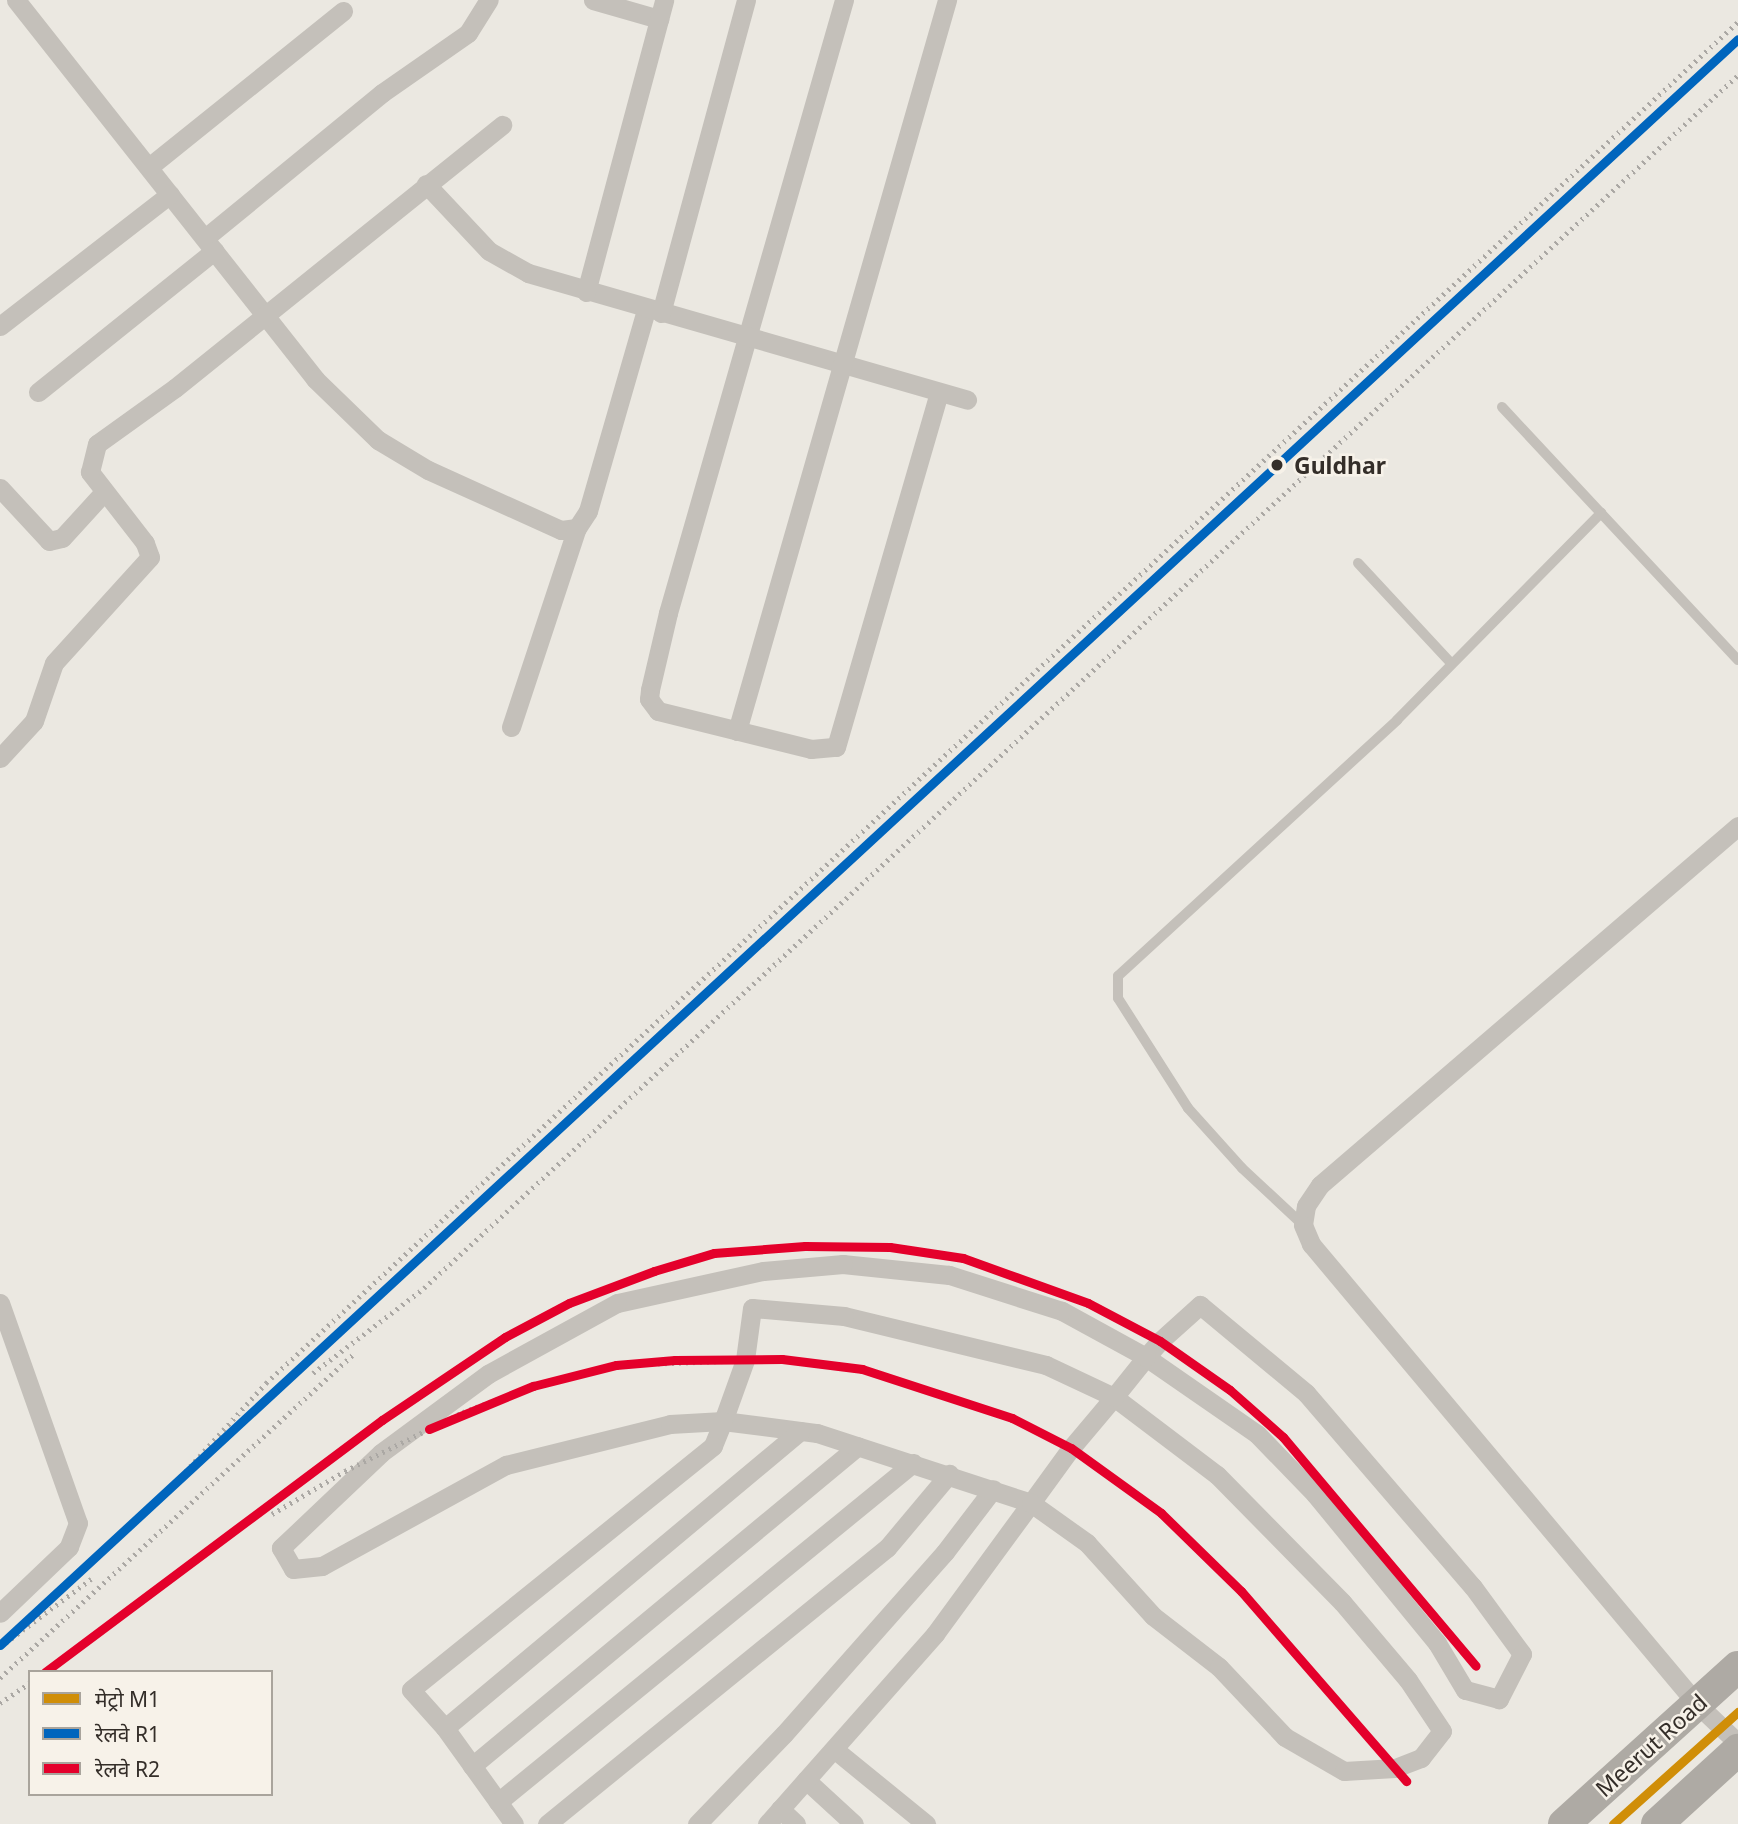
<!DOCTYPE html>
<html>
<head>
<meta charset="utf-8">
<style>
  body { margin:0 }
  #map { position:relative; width:1738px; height:1824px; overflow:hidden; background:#ebe8e1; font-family:"Noto Sans","Noto Sans Devanagari",sans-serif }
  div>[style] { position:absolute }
  .service>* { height:10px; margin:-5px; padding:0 5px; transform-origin:5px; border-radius:5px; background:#c4c0ba }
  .minor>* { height:19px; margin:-9.5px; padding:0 9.5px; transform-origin:9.5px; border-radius:9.5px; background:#c4c0ba }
  .trunk>* { height:32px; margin:-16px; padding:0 16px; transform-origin:16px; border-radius:16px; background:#aeaaa4 }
  .rail>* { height:5px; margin-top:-2.5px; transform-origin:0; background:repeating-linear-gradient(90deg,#aba8a4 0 2px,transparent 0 7px) }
  .rail-1>* { height:9px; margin:-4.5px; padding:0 4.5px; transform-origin:4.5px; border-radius:4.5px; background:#0065bd }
  .rail-2>* { height:9px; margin:-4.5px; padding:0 4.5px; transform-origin:4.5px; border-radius:4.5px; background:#e4002b }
  .metro-1>* { height:9px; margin:-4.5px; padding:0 4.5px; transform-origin:4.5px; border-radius:4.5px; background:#d08e08 }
  .dots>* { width:19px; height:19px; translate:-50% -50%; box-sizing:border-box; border:4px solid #f7f2e9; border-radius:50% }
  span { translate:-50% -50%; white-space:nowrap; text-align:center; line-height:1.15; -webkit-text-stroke:5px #f7f2e9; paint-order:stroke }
  .stop-label { font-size:23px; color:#342e29; font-weight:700 }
  .left { translate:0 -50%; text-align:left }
  .street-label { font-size:23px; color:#342e29 }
  .legend { position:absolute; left:28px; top:1670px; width:245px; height:126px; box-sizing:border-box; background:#f7f2e9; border:2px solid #a9a49c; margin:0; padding:9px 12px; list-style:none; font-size:21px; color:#342e29 }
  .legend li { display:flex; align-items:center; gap:14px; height:35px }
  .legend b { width:35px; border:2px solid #a9a49c }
</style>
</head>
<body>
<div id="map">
  <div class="service">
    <div style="left:1502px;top:407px;width:346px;rotate:47deg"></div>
    <div style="left:1358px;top:563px;width:137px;rotate:47.1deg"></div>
    <div style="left:1302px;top:1224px;width:82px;rotate:-137deg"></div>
    <div style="left:1242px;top:1168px;width:81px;rotate:-132deg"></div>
    <div style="left:1188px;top:1108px;width:130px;rotate:-122.5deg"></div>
    <div style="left:1118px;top:998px;width:22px;rotate:-90deg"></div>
    <div style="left:1118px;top:976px;width:379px;rotate:-42.5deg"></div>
    <div style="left:1397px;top:720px;width:291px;rotate:-45.4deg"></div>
  </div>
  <div class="minor">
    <div style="left:16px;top:0;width:483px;rotate:51.7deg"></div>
    <div style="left:315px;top:379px;width:88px;rotate:44.1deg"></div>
    <div style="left:378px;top:440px;width:58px;rotate:31deg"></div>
    <div style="left:428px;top:470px;width:146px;rotate:24.3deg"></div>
    <div style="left:561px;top:530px;width:16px;rotate:-7deg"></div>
    <div style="left:577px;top:528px;width:20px;rotate:-57deg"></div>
    <div style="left:588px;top:511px;width:209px;rotate:-73.9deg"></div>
    <div style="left:593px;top:0;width:69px;rotate:16.1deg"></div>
    <div style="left:844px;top:0;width:638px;rotate:106.02deg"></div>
    <div style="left:668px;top:613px;width:79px;rotate:103.2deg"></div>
    <div style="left:650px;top:690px;width:9px;rotate:96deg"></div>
    <div style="left:649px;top:699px;width:15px;rotate:53deg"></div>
    <div style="left:658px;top:711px;width:158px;rotate:13.9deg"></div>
    <div style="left:811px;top:749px;width:25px;rotate:-5deg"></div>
    <div style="left:836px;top:747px;width:369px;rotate:-73.8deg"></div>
    <div style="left:149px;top:167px;width:249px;rotate:-38.8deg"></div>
    <div style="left:426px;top:184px;width:92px;rotate:46.8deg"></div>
    <div style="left:489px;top:251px;width:45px;rotate:29.4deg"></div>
    <div style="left:528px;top:273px;width:457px;rotate:16.1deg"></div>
    <div style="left:205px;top:238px;width:229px;rotate:-39.3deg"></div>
    <div style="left:382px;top:93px;width:105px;rotate:-34.9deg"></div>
    <div style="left:468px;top:33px;width:39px;rotate:-58deg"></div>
    <div style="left:586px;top:292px;width:302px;rotate:-75deg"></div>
    <div style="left:661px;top:313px;width:324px;rotate:-74.8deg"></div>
    <div style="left:0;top:326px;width:215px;rotate:-37.8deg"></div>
    <div style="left:38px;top:392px;width:226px;rotate:-38.7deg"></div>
    <div style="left:0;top:488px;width:72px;rotate:47.2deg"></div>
    <div style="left:49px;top:541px;width:13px;rotate:-13deg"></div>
    <div style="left:62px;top:538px;width:62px;rotate:-47.6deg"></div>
    <div style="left:511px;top:727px;width:210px;rotate:-71.7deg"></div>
    <div style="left:737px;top:731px;width:761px;rotate:-73.97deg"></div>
    <div style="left:0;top:758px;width:50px;rotate:-47.4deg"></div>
    <div style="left:34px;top:721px;width:61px;rotate:-71deg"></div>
    <div style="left:54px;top:663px;width:143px;rotate:-47.8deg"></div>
    <div style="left:150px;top:557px;width:15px;rotate:-110deg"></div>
    <div style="left:145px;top:543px;width:90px;rotate:-127.8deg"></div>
    <div style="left:90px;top:472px;width:29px;rotate:-76deg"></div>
    <div style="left:97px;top:444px;width:96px;rotate:-35.7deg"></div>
    <div style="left:175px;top:388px;width:420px;rotate:-38.8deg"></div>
    <div style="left:1738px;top:826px;width:551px;rotate:139.34deg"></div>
    <div style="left:1320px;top:1185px;width:25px;rotate:124deg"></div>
    <div style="left:1306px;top:1206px;width:19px;rotate:99deg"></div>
    <div style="left:1303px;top:1225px;width:21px;rotate:67deg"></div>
    <div style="left:1311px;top:1244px;width:599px;rotate:50.01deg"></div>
    <div style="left:1696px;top:1703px;width:58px;rotate:43.6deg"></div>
    <div style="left:0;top:1303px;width:233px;rotate:70.5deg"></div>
    <div style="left:78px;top:1523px;width:26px;rotate:111deg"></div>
    <div style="left:69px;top:1547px;width:95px;rotate:136.3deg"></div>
    <div style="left:445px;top:1728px;width:118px;rotate:54.3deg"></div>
    <div style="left:834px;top:1749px;width:119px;rotate:39.2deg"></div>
    <div style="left:472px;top:1766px;width:501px;rotate:-39.66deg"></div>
    <div style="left:806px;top:1780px;width:65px;rotate:42.5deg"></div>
    <div style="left:498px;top:1802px;width:536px;rotate:-39.24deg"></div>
    <div style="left:780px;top:1809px;width:22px;rotate:43deg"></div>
    <div style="left:547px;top:1824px;width:438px;rotate:-39.1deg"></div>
    <div style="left:887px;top:1548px;width:97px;rotate:-50deg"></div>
    <div style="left:697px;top:1824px;width:125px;rotate:-46deg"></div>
    <div style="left:784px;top:1734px;width:243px;rotate:-48.5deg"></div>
    <div style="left:945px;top:1552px;width:79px;rotate:-52.7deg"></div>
    <div style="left:767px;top:1824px;width:254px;rotate:-48.5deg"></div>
    <div style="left:935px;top:1634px;width:162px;rotate:-53.8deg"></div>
    <div style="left:1031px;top:1503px;width:68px;rotate:-54deg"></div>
    <div style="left:1071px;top:1448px;width:67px;rotate:-49.9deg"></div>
    <div style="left:1114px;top:1397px;width:51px;rotate:-51.3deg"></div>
    <div style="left:1146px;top:1357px;width:21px;rotate:-49deg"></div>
    <div style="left:1160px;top:1341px;width:54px;rotate:-42deg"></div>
    <div style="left:1200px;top:1305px;width:138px;rotate:39.7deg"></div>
    <div style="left:1306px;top:1393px;width:256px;rotate:49.3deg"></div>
    <div style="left:1473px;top:1587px;width:83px;rotate:53.8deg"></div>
    <div style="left:1522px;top:1654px;width:51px;rotate:117.1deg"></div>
    <div style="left:1499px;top:1699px;width:35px;rotate:-165deg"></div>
    <div style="left:1465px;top:1690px;width:55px;rotate:-120.8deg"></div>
    <div style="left:1437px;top:1643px;width:193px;rotate:-129.3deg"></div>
    <div style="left:1315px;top:1494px;width:83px;rotate:-134deg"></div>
    <div style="left:1257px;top:1434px;width:135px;rotate:-145.3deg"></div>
    <div style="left:1146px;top:1357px;width:96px;rotate:-151.3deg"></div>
    <div style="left:1062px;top:1311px;width:119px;rotate:-162.3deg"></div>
    <div style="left:949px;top:1275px;width:107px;rotate:-174.1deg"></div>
    <div style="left:843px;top:1264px;width:80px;rotate:175deg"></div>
    <div style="left:763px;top:1271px;width:149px;rotate:167.6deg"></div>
    <div style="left:617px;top:1303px;width:147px;rotate:151.2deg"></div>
    <div style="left:488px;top:1374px;width:133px;rotate:143.6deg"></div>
    <div style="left:381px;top:1453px;width:138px;rotate:136.5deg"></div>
    <div style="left:281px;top:1548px;width:24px;rotate:60deg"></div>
    <div style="left:293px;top:1569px;width:29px;rotate:-6deg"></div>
    <div style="left:322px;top:1566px;width:210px;rotate:-28.8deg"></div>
    <div style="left:506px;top:1465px;width:169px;rotate:-14deg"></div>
    <div style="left:670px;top:1424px;width:53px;rotate:-3.2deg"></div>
    <div style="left:723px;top:1421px;width:95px;rotate:7.3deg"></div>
    <div style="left:817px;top:1433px;width:225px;rotate:18.1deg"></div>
    <div style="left:1031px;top:1503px;width:69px;rotate:35.5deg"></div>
    <div style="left:1087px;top:1543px;width:98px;rotate:47.9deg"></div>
    <div style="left:1153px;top:1616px;width:83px;rotate:37.7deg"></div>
    <div style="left:1219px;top:1667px;width:96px;rotate:46.7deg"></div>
    <div style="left:1285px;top:1737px;width:68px;rotate:30deg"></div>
    <div style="left:1344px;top:1771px;width:51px;rotate:-3.4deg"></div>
    <div style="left:1395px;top:1768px;width:28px;rotate:-21deg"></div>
    <div style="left:1421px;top:1758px;width:34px;rotate:-52deg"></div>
    <div style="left:1442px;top:1731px;width:61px;rotate:-123.7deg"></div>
    <div style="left:1408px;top:1680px;width:102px;rotate:-130.2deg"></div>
    <div style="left:1342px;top:1602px;width:178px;rotate:-134.5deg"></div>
    <div style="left:1217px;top:1475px;width:129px;rotate:-142.9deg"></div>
    <div style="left:1114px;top:1397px;width:75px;rotate:-154.8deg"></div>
    <div style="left:1046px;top:1365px;width:208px;rotate:-166.4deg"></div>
    <div style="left:844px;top:1316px;width:92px;rotate:-175deg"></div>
    <div style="left:752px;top:1308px;width:52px;rotate:97.7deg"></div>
    <div style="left:745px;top:1360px;width:65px;rotate:109.8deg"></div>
    <div style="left:723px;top:1421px;width:27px;rotate:112deg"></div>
    <div style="left:713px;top:1446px;width:388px;rotate:141.1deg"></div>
    <div style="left:411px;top:1690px;width:51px;rotate:48.2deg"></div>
    <div style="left:445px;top:1728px;width:463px;rotate:-39.9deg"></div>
  </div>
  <div class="trunk">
    <div style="left:1564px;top:1824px;width:234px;rotate:-42.1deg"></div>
    <div style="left:1657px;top:1824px;width:110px;rotate:-42.4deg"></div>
  </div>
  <div class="rail">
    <div style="left:313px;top:1373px;width:140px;rotate:-37.4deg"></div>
    <div style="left:424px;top:1288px;width:1788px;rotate:-42.71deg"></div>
    <div style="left:176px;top:1482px;width:134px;rotate:-47.7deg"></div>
    <div style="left:266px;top:1383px;width:2005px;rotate:-42.76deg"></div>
    <div style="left:272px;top:1514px;width:85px;rotate:-30.5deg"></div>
    <div style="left:345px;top:1471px;width:132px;rotate:-26.6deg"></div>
    <div style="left:463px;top:1412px;width:75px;rotate:-20.4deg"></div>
    <div style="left:533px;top:1386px;width:86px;rotate:-14.2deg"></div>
    <div style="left:616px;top:1365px;width:166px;rotate:-2.1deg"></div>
    <div style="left:782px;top:1359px;width:81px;rotate:7.1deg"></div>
    <div style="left:862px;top:1369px;width:158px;rotate:18.1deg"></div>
    <div style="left:1012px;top:1418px;width:66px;rotate:27deg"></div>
    <div style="left:1071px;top:1448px;width:111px;rotate:35.8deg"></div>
    <div style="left:1161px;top:1513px;width:112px;rotate:44.3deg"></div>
    <div style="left:1241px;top:1591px;width:252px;rotate:49deg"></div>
    <div style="left:0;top:1647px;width:114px;rotate:-36.8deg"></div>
    <div style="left:45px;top:1672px;width:421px;rotate:-36.8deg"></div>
    <div style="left:382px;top:1420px;width:148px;rotate:-34deg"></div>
    <div style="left:505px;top:1337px;width:72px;rotate:-28deg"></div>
    <div style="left:569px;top:1303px;width:91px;rotate:-20.6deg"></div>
    <div style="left:654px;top:1271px;width:63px;rotate:-16.7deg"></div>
    <div style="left:714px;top:1253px;width:91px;rotate:-4.4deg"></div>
    <div style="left:805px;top:1246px;width:85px;rotate:0.7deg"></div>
    <div style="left:890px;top:1247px;width:74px;rotate:8.6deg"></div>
    <div style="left:963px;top:1258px;width:133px;rotate:19.8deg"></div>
    <div style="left:1088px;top:1303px;width:81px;rotate:27.8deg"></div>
    <div style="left:1160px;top:1341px;width:85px;rotate:35deg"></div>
    <div style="left:1230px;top:1390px;width:71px;rotate:41.6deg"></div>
    <div style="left:1283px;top:1437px;width:299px;rotate:49.9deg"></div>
    <div style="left:0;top:1678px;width:478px;rotate:-42.5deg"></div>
    <div style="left:0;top:1703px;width:36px;rotate:-34deg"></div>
  </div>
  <div class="rail-1">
    <div style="left:0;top:1645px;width:2366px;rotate:-42.74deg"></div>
  </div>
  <div class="rail-2">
    <div style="left:429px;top:1429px;width:113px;rotate:-22.5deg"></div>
    <div style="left:533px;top:1386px;width:86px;rotate:-14.2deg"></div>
    <div style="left:616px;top:1365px;width:59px;rotate:-4.8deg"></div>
    <div style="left:675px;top:1360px;width:107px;rotate:-0.5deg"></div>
    <div style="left:782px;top:1359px;width:81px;rotate:7.1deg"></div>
    <div style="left:862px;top:1369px;width:158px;rotate:18.1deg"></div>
    <div style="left:1012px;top:1418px;width:66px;rotate:27deg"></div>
    <div style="left:1071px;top:1448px;width:111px;rotate:35.8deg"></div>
    <div style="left:1161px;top:1513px;width:112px;rotate:44.3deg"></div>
    <div style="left:1241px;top:1591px;width:252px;rotate:49deg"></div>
    <div style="left:45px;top:1672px;width:421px;rotate:-36.8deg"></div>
    <div style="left:382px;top:1420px;width:148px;rotate:-34deg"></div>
    <div style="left:505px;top:1337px;width:72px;rotate:-28deg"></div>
    <div style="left:569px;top:1303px;width:91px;rotate:-20.6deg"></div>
    <div style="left:654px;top:1271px;width:63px;rotate:-16.7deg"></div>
    <div style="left:714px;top:1253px;width:91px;rotate:-4.4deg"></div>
    <div style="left:805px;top:1246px;width:85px;rotate:0.7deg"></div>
    <div style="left:890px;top:1247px;width:74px;rotate:8.6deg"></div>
    <div style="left:963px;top:1258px;width:133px;rotate:19.8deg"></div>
    <div style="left:1088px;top:1303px;width:81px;rotate:27.8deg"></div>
    <div style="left:1160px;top:1341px;width:85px;rotate:35deg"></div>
    <div style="left:1230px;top:1390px;width:71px;rotate:41.6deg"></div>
    <div style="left:1283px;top:1437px;width:299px;rotate:49.9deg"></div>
  </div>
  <div class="metro-1">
    <div style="left:1613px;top:1824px;width:168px;rotate:-41.9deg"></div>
  </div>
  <div class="dots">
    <div style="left:1277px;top:465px;background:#342e29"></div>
  </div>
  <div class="stop-label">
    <span class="left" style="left:1294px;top:465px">Guldhar</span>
  </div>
  <div class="street-label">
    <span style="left:1651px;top:1745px;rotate:-42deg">Meerut Road</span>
  </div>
  <ul class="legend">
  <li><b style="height:9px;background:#d08e08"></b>मेट्रो M1</li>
  <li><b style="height:9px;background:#0065bd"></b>रेलवे R1</li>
  <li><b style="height:9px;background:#e4002b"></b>रेलवे R2</li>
  </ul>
</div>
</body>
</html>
